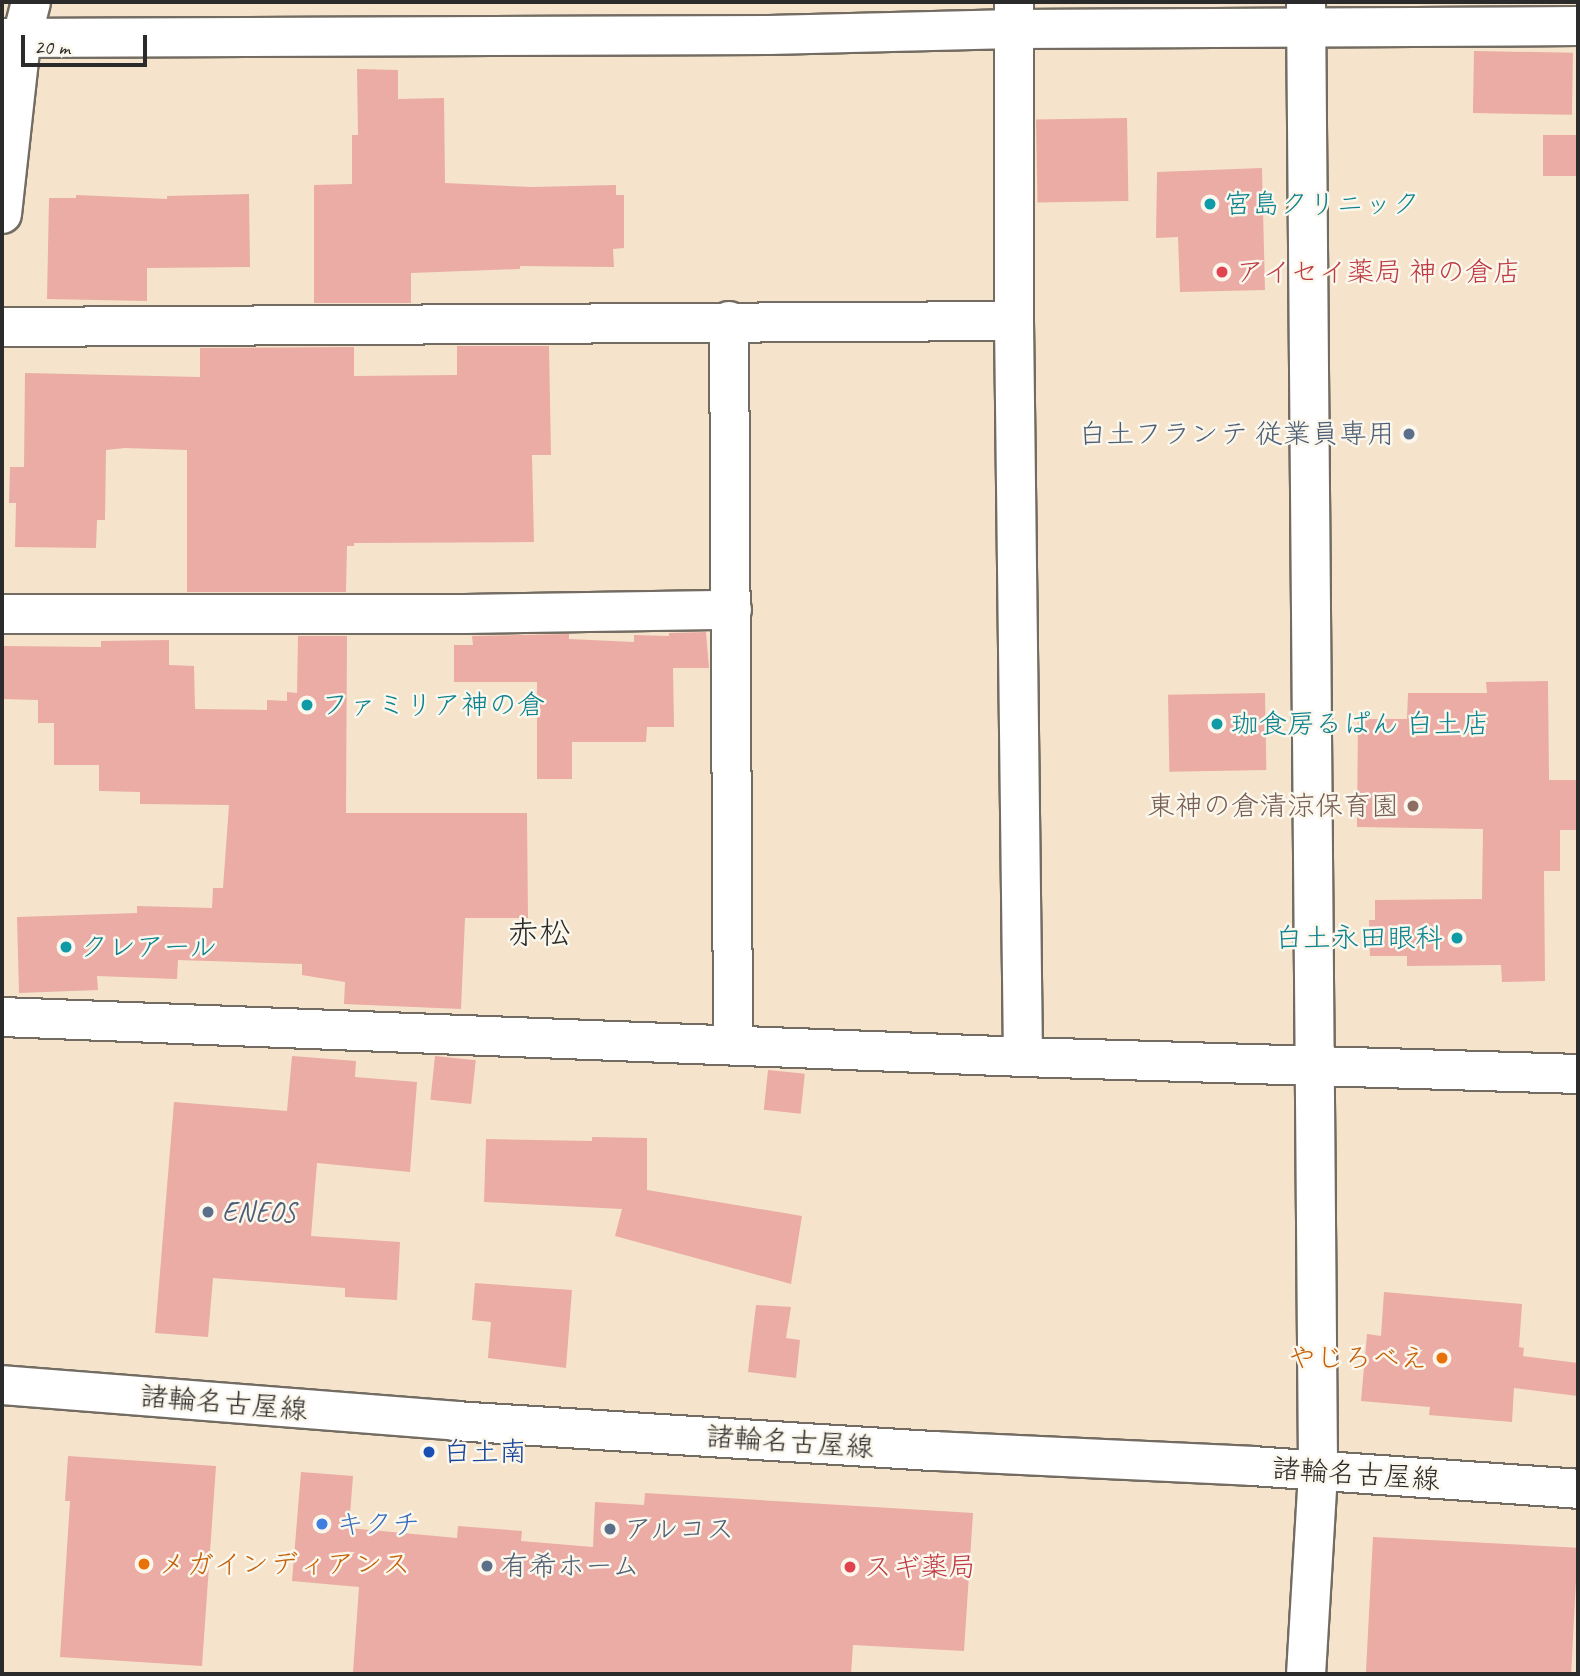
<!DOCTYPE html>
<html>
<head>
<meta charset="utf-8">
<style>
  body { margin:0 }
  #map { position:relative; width:1580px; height:1676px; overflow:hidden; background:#f5e4cb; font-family:Caveat,"Klee One",sans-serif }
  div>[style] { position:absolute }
  .building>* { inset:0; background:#eaaca4; transform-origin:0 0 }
  .roads { filter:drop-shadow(2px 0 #726c63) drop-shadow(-2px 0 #726c63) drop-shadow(0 2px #726c63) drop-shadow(0 -2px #726c63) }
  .minor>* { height:38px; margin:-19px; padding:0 19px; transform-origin:19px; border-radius:19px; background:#fff }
  .tertiary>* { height:38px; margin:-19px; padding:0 19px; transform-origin:19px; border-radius:19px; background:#fff }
  .primary>* { height:38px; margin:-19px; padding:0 19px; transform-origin:19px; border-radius:19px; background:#fff }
  .dots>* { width:19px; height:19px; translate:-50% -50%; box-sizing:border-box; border:4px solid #fbf7ec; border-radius:50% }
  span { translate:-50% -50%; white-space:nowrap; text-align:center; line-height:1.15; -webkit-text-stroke:5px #fbf7ec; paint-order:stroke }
  .culture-label { font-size:28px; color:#0d838f }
  .left { translate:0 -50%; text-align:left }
  .right { translate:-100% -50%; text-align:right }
  .health-label { font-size:28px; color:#be3a42 }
  .service-label { font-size:28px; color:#4e5e75 }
  .education-label { font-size:28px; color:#785e54 }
  .food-label { font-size:28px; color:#c56008 }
  .street-label { font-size:28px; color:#2b2b2b }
  .transit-label { font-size:28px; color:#164399 }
  .shop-label { font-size:28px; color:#366cbe }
  .quarter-label { font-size:32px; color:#2b2b2b }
  .frame { position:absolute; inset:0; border:4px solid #2b2b2b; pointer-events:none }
  .scale { position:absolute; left:21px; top:35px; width:126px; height:32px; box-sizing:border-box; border:4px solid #2b2b2b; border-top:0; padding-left:9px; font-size:21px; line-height:24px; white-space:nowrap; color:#2b2b2b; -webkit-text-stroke:5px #fbf7ec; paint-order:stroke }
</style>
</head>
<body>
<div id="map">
  <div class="building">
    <div style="left:1474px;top:51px;width:99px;height:62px;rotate:1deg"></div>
    <div style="clip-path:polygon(357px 69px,398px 70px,398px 99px,444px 98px,445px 183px,532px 187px,616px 185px,616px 195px,624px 195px,624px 248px,613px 249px,614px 267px,520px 266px,520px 269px,411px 273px,411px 303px,314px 303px,314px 185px,352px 184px,352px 135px,358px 135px)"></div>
    <div style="left:1127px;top:118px;width:83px;height:91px;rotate:89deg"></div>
    <div style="left:1543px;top:135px;width:35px;height:41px"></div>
    <div style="clip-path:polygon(1262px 168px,1265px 290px,1180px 292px,1178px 237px,1156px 238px,1157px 172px)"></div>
    <div style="clip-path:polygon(249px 194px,250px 267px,147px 268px,147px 301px,47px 299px,49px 198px,76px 198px,76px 195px,167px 199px,167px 196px)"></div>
    <div style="clip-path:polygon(457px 346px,549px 346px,551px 455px,532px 455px,534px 542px,354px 543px,354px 546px,347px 546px,346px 592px,187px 592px,187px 450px,125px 448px,106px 450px,105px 520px,97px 520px,96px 548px,15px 547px,16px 503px,9px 503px,10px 467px,24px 467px,25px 373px,200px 377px,200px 348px,354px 347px,354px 376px,457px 375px)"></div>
    <div style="clip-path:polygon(706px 632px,709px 668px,673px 668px,674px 727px,647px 727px,646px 742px,572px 742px,572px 779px,537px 779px,537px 682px,454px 682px,454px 645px,473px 645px,472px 636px,569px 634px,569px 639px,634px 642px,634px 635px,669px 636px,669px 633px)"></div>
    <div style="clip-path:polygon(298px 636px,347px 636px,346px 813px,527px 813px,528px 918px,465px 918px,461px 1009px,344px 1004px,345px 982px,302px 975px,302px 964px,178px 960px,177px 979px,97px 976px,98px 990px,19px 993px,17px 917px,137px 913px,137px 906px,212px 908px,213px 888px,223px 888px,229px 805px,140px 804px,140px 792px,99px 791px,99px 765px,54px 765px,54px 723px,38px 723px,38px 700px,2px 699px,2px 646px,101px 647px,101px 641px,169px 640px,169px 665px,194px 666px,195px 709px,267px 710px,267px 700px,287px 701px,287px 692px,297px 693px)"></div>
    <div style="clip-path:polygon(1548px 681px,1549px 780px,1578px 780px,1578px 830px,1560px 830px,1560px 871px,1544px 871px,1545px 981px,1502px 982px,1501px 965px,1407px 966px,1407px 956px,1370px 956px,1369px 920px,1375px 920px,1375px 900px,1482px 899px,1483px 829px,1357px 827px,1358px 719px,1407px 719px,1408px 693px,1487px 693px,1486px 682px)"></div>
    <div style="left:1265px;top:693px;width:77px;height:97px;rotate:89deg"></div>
    <div style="clip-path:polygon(292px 1056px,356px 1061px,355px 1077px,417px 1082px,410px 1172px,317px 1163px,311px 1236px,400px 1242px,397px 1300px,345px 1297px,345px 1288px,213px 1278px,208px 1337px,155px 1333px,174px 1102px,287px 1111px)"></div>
    <div style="left:435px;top:1056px;width:41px;height:44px;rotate:6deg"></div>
    <div style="left:768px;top:1070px;width:37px;height:40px;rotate:6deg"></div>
    <div style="clip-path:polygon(592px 1137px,647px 1138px,647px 1190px,802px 1216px,791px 1284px,615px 1236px,622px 1209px,484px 1202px,486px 1139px,592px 1141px)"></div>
    <div style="clip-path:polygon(475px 1283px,572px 1290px,566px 1368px,488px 1358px,491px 1322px,472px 1320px)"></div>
    <div style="clip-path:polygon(1384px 1292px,1522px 1304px,1519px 1347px,1524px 1348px,1523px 1356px,1578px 1363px,1578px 1396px,1514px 1388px,1512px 1422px,1429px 1415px,1430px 1407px,1361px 1401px,1367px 1334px,1381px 1336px)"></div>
    <div style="clip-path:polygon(756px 1305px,791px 1307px,786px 1338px,800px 1340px,796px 1378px,748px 1372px)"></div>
    <div style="clip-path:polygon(68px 1456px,216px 1466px,202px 1666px,60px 1657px,70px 1501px,65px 1501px)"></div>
    <div style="clip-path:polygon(301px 1472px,353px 1476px,349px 1528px,457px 1538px,458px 1526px,522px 1531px,521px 1541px,593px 1547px,595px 1502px,644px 1505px,645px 1493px,973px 1513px,964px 1651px,853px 1645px,851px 1674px,353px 1672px,359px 1587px,292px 1581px)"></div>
    <div style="left:1373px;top:1537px;width:205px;height:137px;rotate:3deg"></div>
  </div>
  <div class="roads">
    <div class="minor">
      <div style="left:1014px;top:2px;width:319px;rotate:90deg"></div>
      <div style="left:1014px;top:321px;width:736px;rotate:89.3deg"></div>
      <div style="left:2px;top:38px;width:767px;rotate:-0.22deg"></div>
      <div style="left:769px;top:35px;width:245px;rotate:-1.4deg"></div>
      <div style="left:1014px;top:29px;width:564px;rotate:-0.3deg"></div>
      <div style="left:2px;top:214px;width:174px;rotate:-83.7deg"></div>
      <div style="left:21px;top:41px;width:40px;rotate:-75.6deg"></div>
      <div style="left:729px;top:321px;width:724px;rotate:89.68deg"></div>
      <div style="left:2px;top:327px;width:1012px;rotate:-0.34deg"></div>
      <div style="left:2px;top:614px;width:463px"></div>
      <div style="left:465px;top:614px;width:267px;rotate:-0.9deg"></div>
      <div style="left:2px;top:1017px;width:1022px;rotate:2.24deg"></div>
      <div style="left:1023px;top:1057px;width:555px;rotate:1.75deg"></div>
    </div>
    <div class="tertiary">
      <div style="left:1306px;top:2px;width:1471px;rotate:89.53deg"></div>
      <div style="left:1318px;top:1473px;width:201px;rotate:93.4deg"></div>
    </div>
    <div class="primary">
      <div style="left:2px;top:1385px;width:454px;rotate:4.5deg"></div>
      <div style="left:455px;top:1421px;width:481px;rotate:3.6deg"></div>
      <div style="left:935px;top:1451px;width:317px;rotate:2.7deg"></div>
      <div style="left:1252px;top:1466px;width:327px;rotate:4deg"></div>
    </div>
  </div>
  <div class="dots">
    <div style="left:1210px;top:204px;background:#0f9aa8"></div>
    <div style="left:1222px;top:272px;background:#e0444e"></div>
    <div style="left:1409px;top:434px;background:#5c6f8a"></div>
    <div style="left:307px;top:705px;background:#0f9aa8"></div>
    <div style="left:1217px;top:724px;background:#0f9aa8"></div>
    <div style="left:1413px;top:806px;background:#8d6e63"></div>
    <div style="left:1457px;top:938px;background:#0f9aa8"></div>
    <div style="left:66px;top:947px;background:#0f9aa8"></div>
    <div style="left:208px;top:1212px;background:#5c6f8a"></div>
    <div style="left:1442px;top:1358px;background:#e8710a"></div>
    <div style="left:429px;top:1452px;background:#1a4fb4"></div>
    <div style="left:322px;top:1524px;background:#3f7fe0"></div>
    <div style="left:610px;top:1529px;background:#5c6f8a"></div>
    <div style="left:144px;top:1564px;background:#e8710a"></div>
    <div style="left:487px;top:1566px;background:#5c6f8a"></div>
    <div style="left:850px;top:1567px;background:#e0444e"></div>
  </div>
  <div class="culture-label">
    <span class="left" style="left:1224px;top:204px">宮島クリニック</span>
    <span class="left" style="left:321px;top:705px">ファミリア神の倉</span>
    <span class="left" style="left:1231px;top:724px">珈食房るぱん 白土店</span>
    <span class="right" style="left:1443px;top:938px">白土永田眼科</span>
    <span class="left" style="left:80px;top:947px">クレアール</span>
  </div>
  <div class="health-label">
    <span class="left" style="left:1236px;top:272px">アイセイ薬局 神の倉店</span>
    <span class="left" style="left:864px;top:1567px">スギ薬局</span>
  </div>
  <div class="service-label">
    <span class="right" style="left:1395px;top:434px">白土フランテ 従業員専用</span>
    <span class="left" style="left:222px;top:1212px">ENEOS</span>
    <span class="left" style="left:624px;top:1529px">アルコス</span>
    <span class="left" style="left:501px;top:1566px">有希ホーム</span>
  </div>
  <div class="education-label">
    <span class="right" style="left:1399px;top:806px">東神の倉清涼保育園</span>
  </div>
  <div class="food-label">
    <span class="right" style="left:1428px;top:1358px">やじろべえ</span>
    <span class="left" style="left:158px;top:1564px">メガインディアンス</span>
  </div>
  <div class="street-label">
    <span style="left:224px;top:1403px;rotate:5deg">諸輪名古屋線</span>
    <span style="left:790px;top:1442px;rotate:4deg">諸輪名古屋線</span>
    <span style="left:1356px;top:1474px;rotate:4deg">諸輪名古屋線</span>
  </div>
  <div class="transit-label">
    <span class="left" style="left:443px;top:1452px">白土南</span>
  </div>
  <div class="shop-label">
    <span class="left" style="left:336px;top:1524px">キクチ</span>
  </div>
  <div class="quarter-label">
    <span style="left:539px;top:933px">赤松</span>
  </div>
  <div class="frame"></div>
  <div class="scale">20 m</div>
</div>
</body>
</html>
